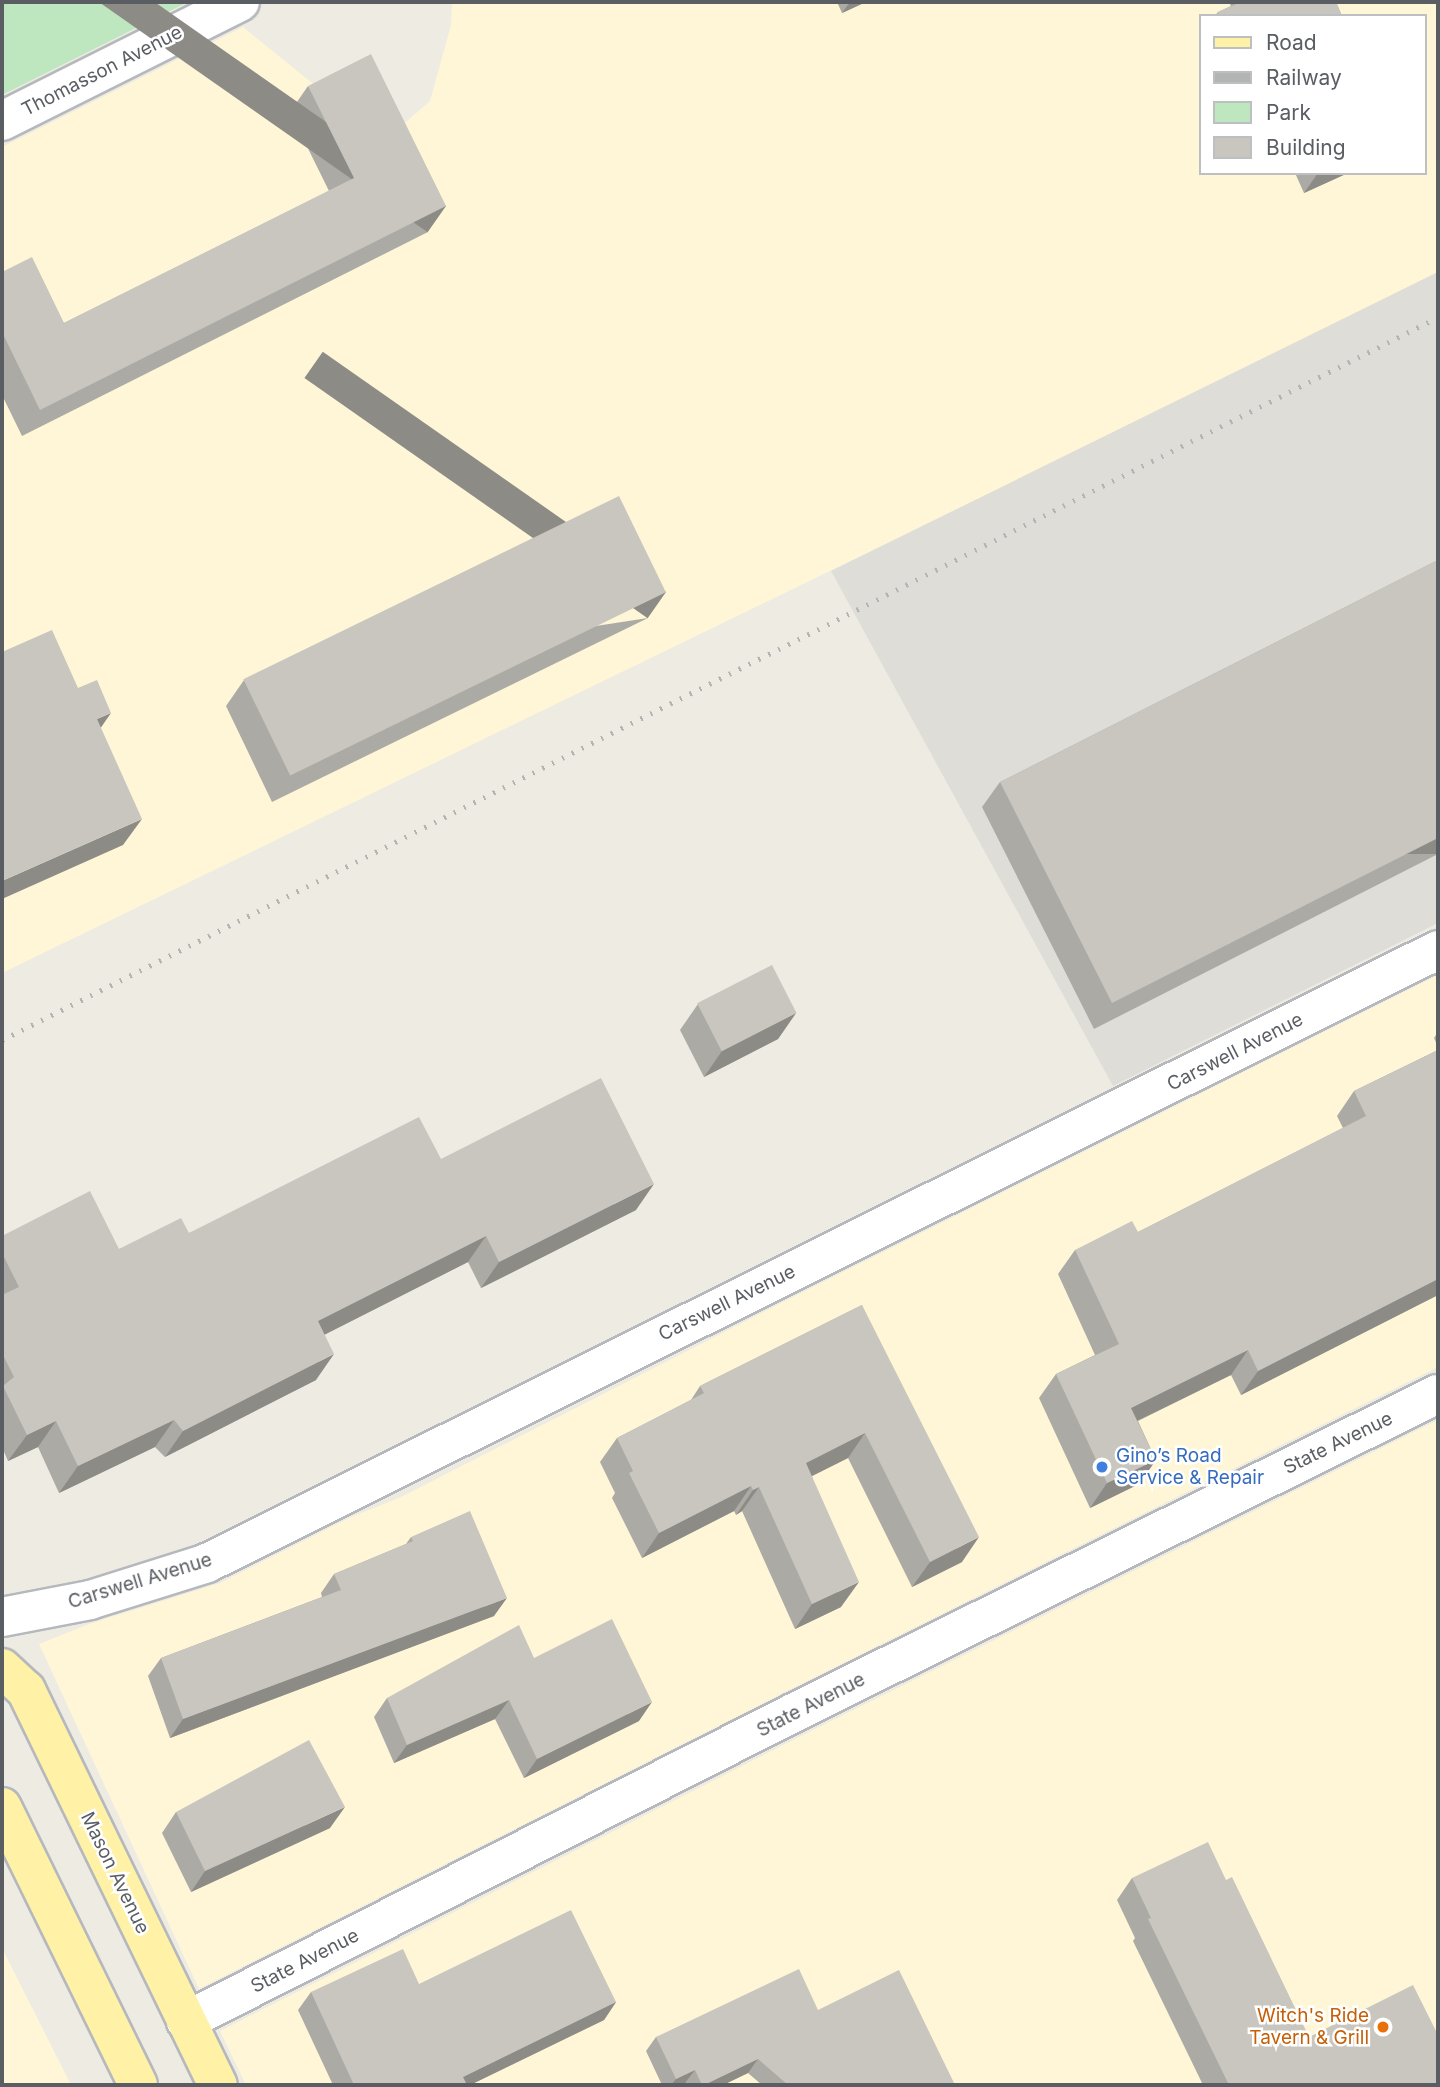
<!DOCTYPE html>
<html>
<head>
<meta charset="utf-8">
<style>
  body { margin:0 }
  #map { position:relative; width:1440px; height:2087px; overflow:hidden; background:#eeebe2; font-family:Inter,sans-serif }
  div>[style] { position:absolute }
  .commercial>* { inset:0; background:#fef6d7 }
  .industrial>* { inset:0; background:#deddd7 }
  .green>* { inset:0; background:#bee6bf }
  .roads { filter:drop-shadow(2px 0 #b5b8bd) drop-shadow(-2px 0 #b5b8bd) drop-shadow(0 2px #b5b8bd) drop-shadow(0 -2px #b5b8bd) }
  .minor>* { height:38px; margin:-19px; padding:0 19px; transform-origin:19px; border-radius:19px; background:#fff }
  .major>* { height:38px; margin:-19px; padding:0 19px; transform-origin:19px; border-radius:19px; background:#fff2a6 }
  .rail>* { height:5px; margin-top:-2.5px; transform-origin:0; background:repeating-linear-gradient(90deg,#b3b4b4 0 2px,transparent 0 11px) }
  .wall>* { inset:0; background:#acaaa4 }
  .shaded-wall>* { inset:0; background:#8c8b86; transform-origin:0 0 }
  .building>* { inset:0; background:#c8c6bf; transform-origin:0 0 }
  .dots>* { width:19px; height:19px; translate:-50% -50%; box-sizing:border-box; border:4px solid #fff; border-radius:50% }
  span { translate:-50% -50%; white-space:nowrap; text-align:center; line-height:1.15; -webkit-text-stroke:5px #fff; paint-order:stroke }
  .street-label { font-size:19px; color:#5a5e63 }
  .shop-label { font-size:19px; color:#366cbe }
  .left { translate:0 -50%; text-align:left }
  .food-label { font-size:19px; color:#c56008 }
  .right { translate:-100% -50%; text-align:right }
  .frame { position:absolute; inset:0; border:4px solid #5a5e63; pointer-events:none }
  .legend { position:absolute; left:1199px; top:14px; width:228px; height:161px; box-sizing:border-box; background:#fff; border:2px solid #bdbfc1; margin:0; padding:9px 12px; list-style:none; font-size:21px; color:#5a5e63 }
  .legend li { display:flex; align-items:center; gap:14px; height:35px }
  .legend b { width:35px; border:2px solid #bdbfc1 }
</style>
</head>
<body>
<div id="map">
  <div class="commercial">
    <div style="clip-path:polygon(evenodd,452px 2px,1438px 2px,1438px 272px,1180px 401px,2px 973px,2px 147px,243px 27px,384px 141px,430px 101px,451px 25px,452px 2px,1200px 16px,1424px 16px,1424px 173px,1200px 173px,1200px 16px)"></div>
    <div style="clip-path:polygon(1438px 975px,1438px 1367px,783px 1693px,199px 1989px,39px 1644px,89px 1624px,220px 1583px,349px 1518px,401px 1497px,785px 1301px)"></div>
    <div style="clip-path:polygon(1438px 1420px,1438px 2085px,246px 2085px,220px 2031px,809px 1732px)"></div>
    <div style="clip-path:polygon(2px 1948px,71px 2085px,2px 2085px)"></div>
  </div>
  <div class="industrial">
    <div style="clip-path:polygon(1438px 272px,1438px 923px,1113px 1086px,831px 571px)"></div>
  </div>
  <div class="green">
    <div style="clip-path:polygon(2px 2px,188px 2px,2px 95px)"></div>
  </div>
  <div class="roads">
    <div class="minor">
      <div style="left:2px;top:121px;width:266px;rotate:-26.6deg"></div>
      <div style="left:2px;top:1617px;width:90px;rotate:-10.9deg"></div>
      <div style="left:90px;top:1600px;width:123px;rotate:-17.5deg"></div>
      <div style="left:207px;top:1563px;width:1375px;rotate:-26.47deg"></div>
      <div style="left:186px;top:2021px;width:683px;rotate:-26.9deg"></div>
      <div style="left:795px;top:1712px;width:717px;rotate:-26.32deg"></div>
    </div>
    <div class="major">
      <div style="left:2px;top:1668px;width:33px;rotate:43deg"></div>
      <div style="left:26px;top:1690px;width:439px;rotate:64.1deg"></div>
      <div style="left:2px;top:1807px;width:309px;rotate:63.9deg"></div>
    </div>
  </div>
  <div class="rail">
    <div style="left:2px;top:1040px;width:1608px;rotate:-26.72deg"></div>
  </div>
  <div class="wall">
    <div style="clip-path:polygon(837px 2px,866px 2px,842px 13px)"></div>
    <div style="clip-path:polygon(1229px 2px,1336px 2px,1342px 16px,1215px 16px,1218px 12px,1231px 6px)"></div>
    <div style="clip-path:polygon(308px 86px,428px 232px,22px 436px,2px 395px,2px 272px,64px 323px,329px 191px,290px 112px)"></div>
    <div style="clip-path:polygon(1295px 173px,1348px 173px,1304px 193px)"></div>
    <div style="clip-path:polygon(1438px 560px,1438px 854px,1094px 1029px,982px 807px,1000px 782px)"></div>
    <div style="clip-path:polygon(648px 618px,272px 802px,226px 706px,244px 680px)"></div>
    <div style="clip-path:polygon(698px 1004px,796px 1013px,778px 1039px,704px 1077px,680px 1030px)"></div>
    <div style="clip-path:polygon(1438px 1032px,1438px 1047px,1434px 1038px)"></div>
    <div style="clip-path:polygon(1438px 1050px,1438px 1295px,1241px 1395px,1231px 1375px,1138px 1421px,1156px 1460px,1139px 1484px,1090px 1508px,1039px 1398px,1056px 1374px,1095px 1355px,1058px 1274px,1075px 1250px,1138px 1232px,1343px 1128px,1337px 1116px,1354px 1091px)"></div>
    <div style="clip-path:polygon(441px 1159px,636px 1210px,481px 1288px,468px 1262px,324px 1335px,316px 1380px,165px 1457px,155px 1447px,59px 1493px,38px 1447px,8px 1461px,2px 1447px,2px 1236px,119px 1249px,189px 1233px)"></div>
    <div style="clip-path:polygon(862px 1305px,962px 1562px,912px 1587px,848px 1458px,812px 1476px,841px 1607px,795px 1629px,742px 1511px,736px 1515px,734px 1511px,642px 1558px,612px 1498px,615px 1493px,600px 1462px,617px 1438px,691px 1400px,700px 1386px)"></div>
    <div style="clip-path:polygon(411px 1537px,494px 1616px,170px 1738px,148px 1676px,161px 1658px,322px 1597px,321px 1593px,334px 1574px,406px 1544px)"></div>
    <div style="clip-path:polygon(534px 1658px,639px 1721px,524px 1778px,495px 1719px,394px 1763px,374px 1717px,387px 1698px)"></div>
    <div style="clip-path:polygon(176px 1812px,330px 1828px,191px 1892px,162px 1833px)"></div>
    <div style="clip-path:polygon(1132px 1878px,1226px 1880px,1309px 2037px,1438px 2085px,1203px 2085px,1133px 1941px,1135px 1938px,1117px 1900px)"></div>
    <div style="clip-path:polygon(419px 1984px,616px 2002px,604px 2020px,470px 2085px,333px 2085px,298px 2010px,311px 1992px)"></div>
    <div style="clip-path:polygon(818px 2010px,955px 2085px,762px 2085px,748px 2073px,723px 2085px,686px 2085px,685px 2083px,682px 2085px,662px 2085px,646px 2051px,656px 2037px)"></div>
  </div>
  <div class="shaded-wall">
    <div style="clip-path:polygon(850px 2px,866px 2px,842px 13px)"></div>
    <div style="clip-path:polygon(1318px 173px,1348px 173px,1304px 193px)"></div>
    <div style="left:446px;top:206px;width:32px;height:454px;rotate:125deg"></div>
    <div style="left:666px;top:592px;width:32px;height:419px;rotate:125deg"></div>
    <div style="clip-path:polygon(111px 713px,93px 739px,97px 719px)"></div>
    <div style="clip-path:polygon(142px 819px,123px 845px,2px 899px,2px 881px)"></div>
    <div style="left:1438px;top:838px;width:16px;height:365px;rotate:90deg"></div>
    <div style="clip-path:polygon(796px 1013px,778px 1039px,704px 1077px,722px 1051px)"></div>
    <div style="clip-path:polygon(654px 1184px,636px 1210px,481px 1288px,499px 1262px)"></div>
    <div style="clip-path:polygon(486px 1236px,468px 1262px,300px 1347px,318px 1321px)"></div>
    <div style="clip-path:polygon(1438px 1279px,1438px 1295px,1241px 1395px,1258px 1371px)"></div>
    <div style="clip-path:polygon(1248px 1350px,1231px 1375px,1114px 1432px,1131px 1408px)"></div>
    <div style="clip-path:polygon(334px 1354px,316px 1380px,165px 1457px,183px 1431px)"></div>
    <div style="clip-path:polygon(174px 1420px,155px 1447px,59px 1493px,78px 1466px)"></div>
    <div style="clip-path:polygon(56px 1421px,38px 1447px,8px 1461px,27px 1435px)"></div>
    <div style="clip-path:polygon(865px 1433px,848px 1458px,788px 1488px,806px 1463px)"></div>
    <div style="clip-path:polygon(1156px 1460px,1139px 1484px,1090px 1508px,1107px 1483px)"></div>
    <div style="clip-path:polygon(751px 1486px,734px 1511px,642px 1558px,659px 1533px)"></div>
    <div style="clip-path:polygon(759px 1487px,742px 1511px,736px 1515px,753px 1490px)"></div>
    <div style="clip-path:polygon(979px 1537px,962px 1562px,912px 1587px,930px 1562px)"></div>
    <div style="clip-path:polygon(859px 1582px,841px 1607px,795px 1629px,812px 1604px)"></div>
    <div style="clip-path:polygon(507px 1598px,494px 1616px,170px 1738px,183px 1719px)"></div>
    <div style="clip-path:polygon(509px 1700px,495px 1719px,394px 1763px,407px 1745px)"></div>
    <div style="clip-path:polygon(652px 1702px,639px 1721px,524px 1778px,537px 1759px)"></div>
    <div style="clip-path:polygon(345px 1807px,330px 1828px,191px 1892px,205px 1871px)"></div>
    <div style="clip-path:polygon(616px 2002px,604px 2020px,470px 2085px,457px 2085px,463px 2077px)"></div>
    <div style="clip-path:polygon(758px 2059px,748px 2073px,723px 2085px,704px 2085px)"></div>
    <div style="clip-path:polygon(695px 2070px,685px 2083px,682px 2085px,671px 2085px,676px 2079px)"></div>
  </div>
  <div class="building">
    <div style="clip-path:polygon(1241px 2px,1336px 2px,1342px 16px,1219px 16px,1218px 12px)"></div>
    <div style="clip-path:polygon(371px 54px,446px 206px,40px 410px,2px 332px,2px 272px,32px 257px,64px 323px,354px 178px,308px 86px)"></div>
    <div style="left:619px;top:496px;width:107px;height:418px;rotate:64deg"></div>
    <div style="clip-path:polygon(1438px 560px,1438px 838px,1112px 1003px,1000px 782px)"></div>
    <div style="clip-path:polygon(52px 630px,78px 688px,97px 680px,111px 713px,97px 719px,142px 819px,2px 881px,2px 652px)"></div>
    <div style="left:772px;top:965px;width:54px;height:84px;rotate:63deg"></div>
    <div style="clip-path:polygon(1438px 1050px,1438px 1279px,1258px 1371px,1248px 1350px,1131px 1408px,1156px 1460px,1107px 1483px,1056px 1374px,1119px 1344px,1075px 1250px,1132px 1221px,1138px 1232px,1366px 1116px,1354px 1091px)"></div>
    <div style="clip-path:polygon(601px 1078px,654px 1184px,499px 1262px,486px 1236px,318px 1321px,334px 1354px,183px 1431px,174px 1420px,78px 1466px,56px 1421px,27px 1435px,3px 1386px,14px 1377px,2px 1353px,2px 1295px,19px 1287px,2px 1253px,2px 1236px,90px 1191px,119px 1249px,181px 1218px,189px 1233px,419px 1117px,441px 1159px)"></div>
    <div style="clip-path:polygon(862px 1305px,979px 1537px,930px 1562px,865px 1433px,806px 1463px,859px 1582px,812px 1604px,759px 1487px,753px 1490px,751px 1486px,659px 1533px,629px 1473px,633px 1471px,617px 1438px,704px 1393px,700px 1386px)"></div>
    <div style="clip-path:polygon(470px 1511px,507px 1598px,183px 1719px,161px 1658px,341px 1590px,334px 1574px,413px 1541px,411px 1537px)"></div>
    <div style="clip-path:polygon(612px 1619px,652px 1702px,537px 1759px,509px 1700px,407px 1745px,387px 1698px,519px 1625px,534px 1658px)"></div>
    <div style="clip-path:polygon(309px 1740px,345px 1807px,205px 1871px,176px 1812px)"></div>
    <div style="clip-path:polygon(1208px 1842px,1226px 1880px,1232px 1877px,1309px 2037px,1413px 1985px,1438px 2035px,1438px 2085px,1229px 2085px,1148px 1919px,1151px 1918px,1132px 1878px)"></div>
    <div style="clip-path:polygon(571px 1910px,616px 2002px,463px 2077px,467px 2085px,354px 2085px,311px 1992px,403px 1949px,419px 1984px)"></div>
    <div style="clip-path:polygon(799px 1969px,818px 2010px,899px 1970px,955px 2085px,788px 2085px,758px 2059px,704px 2085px,702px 2085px,695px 2070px,676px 2079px,656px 2037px)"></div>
  </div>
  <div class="dots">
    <div style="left:1102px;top:1467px;background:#3f7fe0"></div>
    <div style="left:1383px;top:2027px;background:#e8710a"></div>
  </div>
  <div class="street-label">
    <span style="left:102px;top:71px;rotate:-27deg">Thomasson Avenue</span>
    <span style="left:1235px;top:1052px;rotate:-27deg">Carswell Avenue</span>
    <span style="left:727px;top:1303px;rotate:-26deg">Carswell Avenue</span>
    <span style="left:1338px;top:1443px;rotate:-26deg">State Avenue</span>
    <span style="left:140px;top:1581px;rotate:-17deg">Carswell Avenue</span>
    <span style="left:811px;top:1705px;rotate:-27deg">State Avenue</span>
    <span style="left:115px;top:1873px;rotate:64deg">Mason Avenue</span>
    <span style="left:305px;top:1961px;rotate:-27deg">State Avenue</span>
  </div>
  <div class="shop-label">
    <span class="left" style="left:1116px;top:1467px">Gino’s Road<br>Service &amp; Repair</span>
  </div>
  <div class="food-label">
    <span class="right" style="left:1369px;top:2027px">Witch's Ride<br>Tavern &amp; Grill</span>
  </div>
  <div class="frame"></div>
  <ul class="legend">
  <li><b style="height:9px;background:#fff2a6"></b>Road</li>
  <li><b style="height:9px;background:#b3b4b4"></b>Railway</li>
  <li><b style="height:19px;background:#bee6bf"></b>Park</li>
  <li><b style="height:19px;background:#c8c6bf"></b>Building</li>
  </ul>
</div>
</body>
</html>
